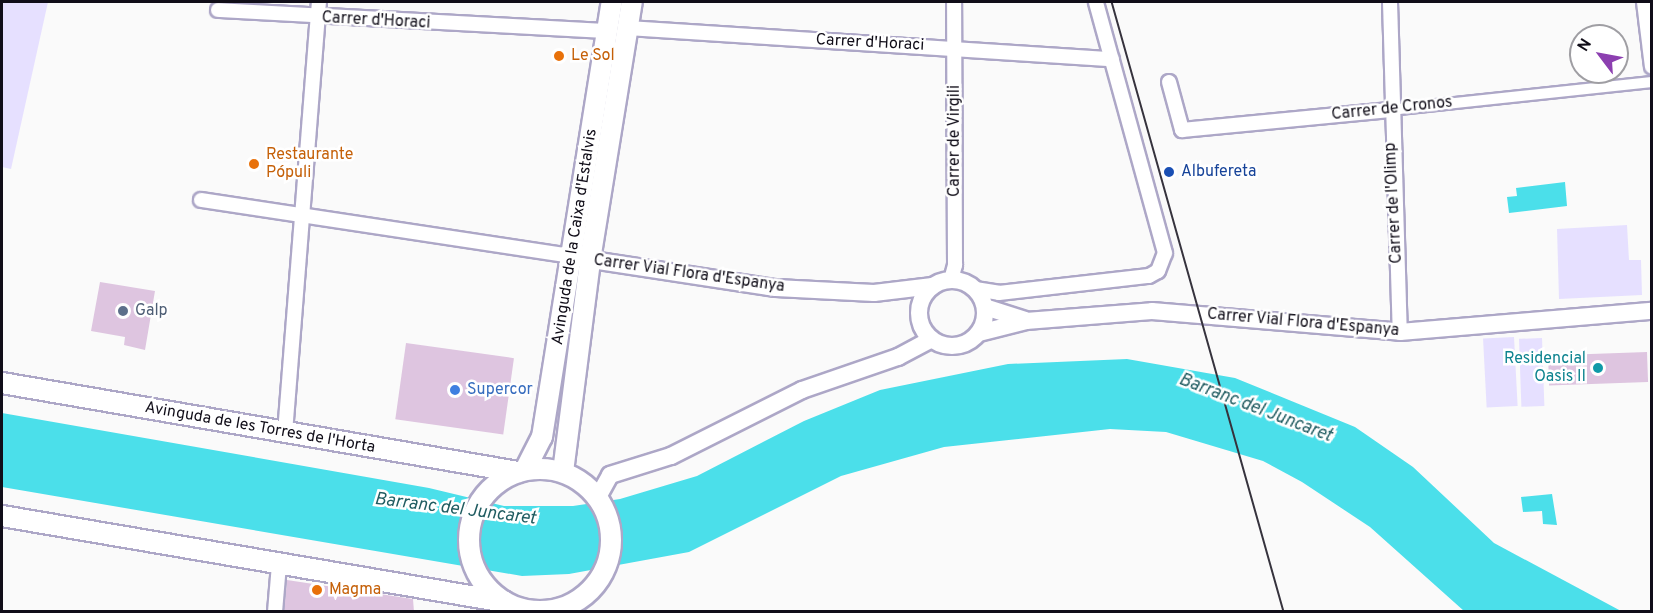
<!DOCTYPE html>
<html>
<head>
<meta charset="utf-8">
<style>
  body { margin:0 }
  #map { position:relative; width:1653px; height:613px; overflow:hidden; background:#fafafa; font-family:Overpass,sans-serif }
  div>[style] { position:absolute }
  .green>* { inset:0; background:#e6e0ff; transform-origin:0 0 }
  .water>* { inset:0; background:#4bdfea }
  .building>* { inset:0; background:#dec5e0; transform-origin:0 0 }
  .roads { filter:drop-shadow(2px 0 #ada7c7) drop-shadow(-2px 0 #ada7c7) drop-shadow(0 2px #ada7c7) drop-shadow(0 -2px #ada7c7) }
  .pedestrian>* { height:10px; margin:-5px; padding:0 5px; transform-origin:5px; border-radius:5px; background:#fff }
  .minor>* { height:14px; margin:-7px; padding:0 7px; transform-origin:7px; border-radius:7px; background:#fff }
  .tertiary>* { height:16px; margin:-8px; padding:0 8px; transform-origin:8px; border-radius:8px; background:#fff }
  .tertiary>.ring { margin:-8px; padding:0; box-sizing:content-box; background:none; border:16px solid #fff; border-radius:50% }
  .secondary>* { height:20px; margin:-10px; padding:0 10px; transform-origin:10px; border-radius:10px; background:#fff }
  .secondary>.ring { margin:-10px; padding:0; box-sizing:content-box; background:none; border:20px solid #fff; border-radius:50% }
  .tram>* { height:1.5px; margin:-0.75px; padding:0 0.75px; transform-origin:0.75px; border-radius:0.75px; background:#36333d }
  .dots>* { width:16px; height:16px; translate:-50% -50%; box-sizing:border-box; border:3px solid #fff; border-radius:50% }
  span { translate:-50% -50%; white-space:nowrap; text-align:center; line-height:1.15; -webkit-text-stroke:5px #fff; paint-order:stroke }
  .street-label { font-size:16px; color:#100d18 }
  .food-label { font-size:16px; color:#c56008 }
  .left { translate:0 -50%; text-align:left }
  .transit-label { font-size:16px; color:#164399 }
  .service-label { font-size:16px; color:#4e5e75 }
  .culture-label { font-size:16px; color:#0d838f }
  .right { translate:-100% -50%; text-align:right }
  .shop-label { font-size:16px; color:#366cbe }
  .water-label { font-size:18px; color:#205c61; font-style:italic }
  .frame { position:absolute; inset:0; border:3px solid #100d18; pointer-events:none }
  .north { position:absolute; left:1569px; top:24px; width:60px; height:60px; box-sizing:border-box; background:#fff; border:2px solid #9f9ea3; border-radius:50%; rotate:302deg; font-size:16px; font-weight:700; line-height:24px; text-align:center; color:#100d18 }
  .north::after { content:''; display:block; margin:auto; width:21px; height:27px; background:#8c3fb0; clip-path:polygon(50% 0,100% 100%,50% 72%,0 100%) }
</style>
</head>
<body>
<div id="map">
  <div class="green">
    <div style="clip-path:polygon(2px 2px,48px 2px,11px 169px,2px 167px)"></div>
    <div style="clip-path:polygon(1627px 225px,1629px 260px,1641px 260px,1642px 295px,1559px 299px,1557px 229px)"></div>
    <div style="left:1514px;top:337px;width:69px;height:31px;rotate:87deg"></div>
    <div style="left:1542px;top:338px;width:68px;height:23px;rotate:88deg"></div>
  </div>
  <div class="water">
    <div style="clip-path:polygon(1565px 182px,1567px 206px,1509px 213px,1507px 197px,1517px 196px,1516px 188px)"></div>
    <div style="clip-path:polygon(1127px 359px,1235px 378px,1355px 427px,1413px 467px,1494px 543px,1621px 611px,1464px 611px,1370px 527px,1302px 482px,1263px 461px,1166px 432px,1110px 429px,944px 447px,841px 476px,689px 552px,569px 574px,522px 576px,2px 487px,2px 413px,429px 488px,504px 506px,573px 506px,620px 499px,697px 476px,804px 421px,880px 390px,1008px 364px)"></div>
    <div style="clip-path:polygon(1552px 494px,1557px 525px,1543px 524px,1542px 511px,1523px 512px,1521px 497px)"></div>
  </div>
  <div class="building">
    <div style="clip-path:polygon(100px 282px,155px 291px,145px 350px,124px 345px,125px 337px,91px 331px)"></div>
    <div style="left:406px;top:343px;width:109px;height:77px;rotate:8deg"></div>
    <div style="left:1647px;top:352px;width:30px;height:99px;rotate:88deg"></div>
    <div style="clip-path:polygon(287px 580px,413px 599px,414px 612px,284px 612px)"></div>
  </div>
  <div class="roads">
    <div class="pedestrian">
      <div style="left:1390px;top:110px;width:263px;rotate:-6.1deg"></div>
    </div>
    <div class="minor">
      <div style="left:1390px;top:2px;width:330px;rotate:88.3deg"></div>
      <div style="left:1644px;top:2px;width:65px;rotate:83deg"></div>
      <div style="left:218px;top:10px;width:390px;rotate:3.1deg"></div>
      <div style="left:627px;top:28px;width:486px;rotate:3.7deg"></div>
      <div style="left:1169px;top:82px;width:50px;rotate:74.8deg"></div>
      <div style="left:1182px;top:130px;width:209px;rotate:-5.5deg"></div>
      <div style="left:201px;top:200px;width:375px;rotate:8.6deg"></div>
      <div style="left:951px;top:280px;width:16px;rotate:-75deg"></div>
      <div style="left:955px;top:265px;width:263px;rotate:-90.2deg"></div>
      <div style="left:975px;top:289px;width:24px;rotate:9deg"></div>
      <div style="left:999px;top:293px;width:151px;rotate:-6.5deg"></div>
      <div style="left:1149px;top:276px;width:10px;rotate:-29deg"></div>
      <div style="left:1158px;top:271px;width:19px;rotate:-69deg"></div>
      <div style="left:1165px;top:253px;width:260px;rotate:-105.4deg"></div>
      <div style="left:285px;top:433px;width:432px;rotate:-85.5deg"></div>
      <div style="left:275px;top:612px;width:48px;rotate:-85.2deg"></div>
    </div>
    <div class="tertiary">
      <div style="left:579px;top:258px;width:199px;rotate:8.7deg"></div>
      <div style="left:776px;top:288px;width:98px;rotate:2.9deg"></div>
      <div style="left:874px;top:293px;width:59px;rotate:-6.8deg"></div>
      <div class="ring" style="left:919px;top:280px;width:50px;height:50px"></div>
      <div style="left:985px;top:307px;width:42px;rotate:18deg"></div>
      <div style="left:979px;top:333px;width:49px;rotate:-14.3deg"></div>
      <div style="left:1026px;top:321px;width:126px;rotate:-4.5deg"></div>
      <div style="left:1152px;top:311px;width:249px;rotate:4.8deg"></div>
      <div style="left:1400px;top:332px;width:253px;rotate:-4.8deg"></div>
      <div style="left:598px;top:497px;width:25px;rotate:-61deg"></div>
      <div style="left:610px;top:475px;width:64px;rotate:-17.3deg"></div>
      <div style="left:671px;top:456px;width:147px;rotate:-26.7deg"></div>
      <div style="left:802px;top:390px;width:102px;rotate:-19deg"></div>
      <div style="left:898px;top:357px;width:38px;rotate:-28deg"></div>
    </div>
    <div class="secondary">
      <div style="left:2px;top:383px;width:524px;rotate:9.79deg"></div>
      <div class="ring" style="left:469px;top:469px;width:122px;height:122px"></div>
      <div style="left:525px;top:470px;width:37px;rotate:-63deg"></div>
      <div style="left:542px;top:437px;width:441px;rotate:-80.9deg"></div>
      <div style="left:563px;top:472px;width:214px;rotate:-82.7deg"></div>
      <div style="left:590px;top:260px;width:261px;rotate:-80.8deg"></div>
      <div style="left:2px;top:516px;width:510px;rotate:9.7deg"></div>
    </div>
  </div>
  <div class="tram">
    <div style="left:1112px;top:2px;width:634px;rotate:74.25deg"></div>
  </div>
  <div class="dots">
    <div style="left:559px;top:56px;background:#e8710a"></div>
    <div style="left:254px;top:164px;background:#e8710a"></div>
    <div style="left:1169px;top:172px;background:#1a4fb4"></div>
    <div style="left:123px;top:311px;background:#5c6f8a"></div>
    <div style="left:1598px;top:368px;background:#0f9aa8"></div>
    <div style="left:455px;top:390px;background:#3f7fe0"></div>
    <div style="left:317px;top:590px;background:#e8710a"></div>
  </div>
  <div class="street-label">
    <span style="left:376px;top:21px;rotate:3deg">Carrer d'Horaci</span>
    <span style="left:870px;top:43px;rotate:3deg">Carrer d'Horaci</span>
    <span style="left:1392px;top:109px;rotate:-6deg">Carrer de Cronos</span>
    <span style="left:955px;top:141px;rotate:-90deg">Carrer de Virgili</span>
    <span style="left:1394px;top:203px;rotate:-93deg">Carrer de l'Olimp</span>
    <span style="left:575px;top:237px;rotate:-81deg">Avinguda de la Caixa d'Estalvis</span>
    <span style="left:689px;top:274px;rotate:8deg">Carrer Vial Flora d'Espanya</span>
    <span style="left:1303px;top:323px;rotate:5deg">Carrer Vial Flora d'Espanya</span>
    <span style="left:260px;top:428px;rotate:10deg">Avinguda de les Torres de l'Horta</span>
  </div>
  <div class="food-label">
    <span class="left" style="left:571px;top:56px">Le Sol</span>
    <span class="left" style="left:266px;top:164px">Restaurante<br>Pópuli</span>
    <span class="left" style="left:329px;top:590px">Magma</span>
  </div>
  <div class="transit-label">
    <span class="left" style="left:1181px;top:172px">Albufereta</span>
  </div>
  <div class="service-label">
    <span class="left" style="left:135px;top:311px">Galp</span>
  </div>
  <div class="culture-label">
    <span class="right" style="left:1586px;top:368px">Residencial<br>Oasis II</span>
  </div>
  <div class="shop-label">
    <span class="left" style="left:467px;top:390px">Supercor</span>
  </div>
  <div class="water-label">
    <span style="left:1255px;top:409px;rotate:21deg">Barranc del Juncaret</span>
    <span style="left:455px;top:510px;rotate:7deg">Barranc del Juncaret</span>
  </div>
  <div class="frame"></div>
  <div class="north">N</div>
</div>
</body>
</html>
